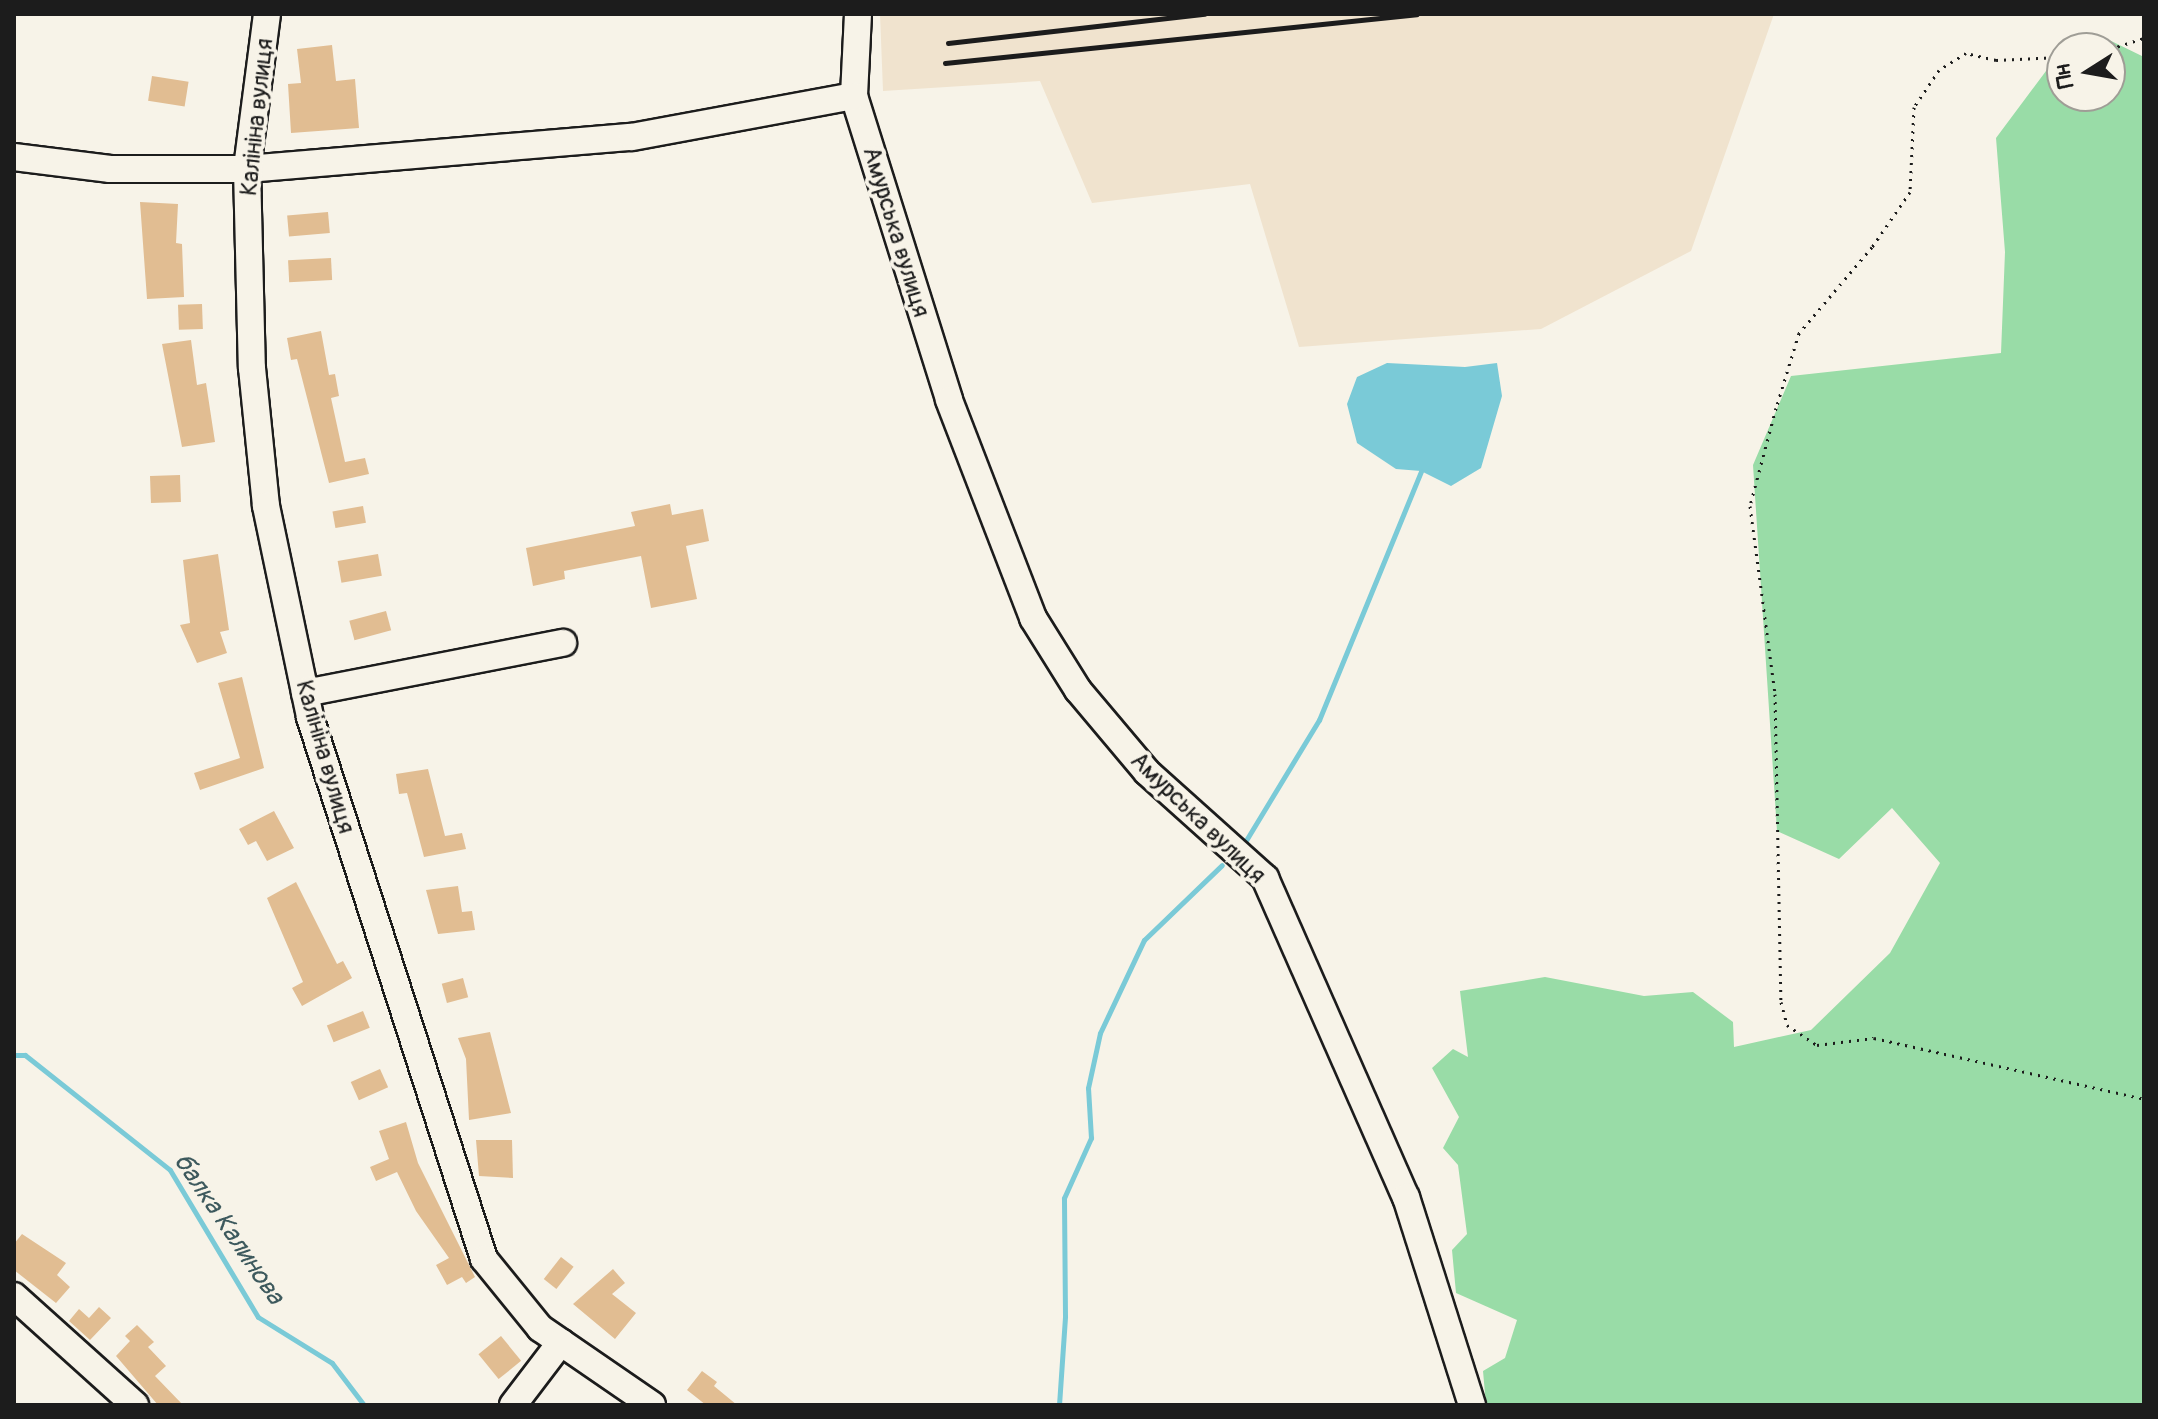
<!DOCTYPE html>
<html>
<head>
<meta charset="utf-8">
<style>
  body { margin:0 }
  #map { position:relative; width:2158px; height:1419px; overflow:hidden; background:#f7f3e8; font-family:Pangolin,sans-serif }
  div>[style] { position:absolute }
  .built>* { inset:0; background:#f0e3ce }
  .green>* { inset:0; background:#99dca7 }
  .water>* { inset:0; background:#7acad7 }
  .stream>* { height:5px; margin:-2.5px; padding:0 2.5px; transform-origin:2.5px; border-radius:2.5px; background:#7acad7 }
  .building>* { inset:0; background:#e1bd92; transform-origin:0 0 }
  .path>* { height:3px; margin-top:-1.5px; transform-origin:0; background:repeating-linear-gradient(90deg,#1c1c1c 0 2px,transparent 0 8px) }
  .roads { filter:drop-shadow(2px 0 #1c1c1c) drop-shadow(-2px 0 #1c1c1c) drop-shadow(0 2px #1c1c1c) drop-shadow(0 -2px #1c1c1c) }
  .minor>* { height:26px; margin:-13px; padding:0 13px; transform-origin:13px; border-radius:13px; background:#f7f3e8 }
  .rail>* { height:5px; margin:-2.5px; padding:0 2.5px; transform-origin:2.5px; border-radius:2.5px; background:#1c1c1c }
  span { translate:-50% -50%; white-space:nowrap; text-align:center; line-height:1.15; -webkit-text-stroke:8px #f7f3e8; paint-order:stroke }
  .street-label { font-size:24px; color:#1c1c1c }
  .water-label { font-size:26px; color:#3d595d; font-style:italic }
  .frame { position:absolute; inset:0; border:16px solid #1c1c1c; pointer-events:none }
  .north { position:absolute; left:2046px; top:32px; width:80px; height:80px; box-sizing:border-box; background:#f7f3e8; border:2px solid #9f9d96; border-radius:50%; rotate:259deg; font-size:22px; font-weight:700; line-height:32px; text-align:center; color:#1c1c1c }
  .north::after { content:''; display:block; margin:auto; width:28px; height:36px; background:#1c1c1c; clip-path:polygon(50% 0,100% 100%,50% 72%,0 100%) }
</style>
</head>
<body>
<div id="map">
  <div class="built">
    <div style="clip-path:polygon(880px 14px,1774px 14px,1691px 251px,1541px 329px,1299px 347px,1250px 184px,1092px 203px,1040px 81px,883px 91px)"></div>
  </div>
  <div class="green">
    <div style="clip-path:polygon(2103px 37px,2144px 57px,2144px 1405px,1486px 1405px,1483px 1371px,1505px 1358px,1517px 1320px,1456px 1293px,1452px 1250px,1467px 1234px,1458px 1165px,1443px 1148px,1459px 1117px,1432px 1068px,1453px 1049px,1468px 1057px,1460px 991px,1545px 977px,1644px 996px,1693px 992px,1733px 1022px,1734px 1047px,1811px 1030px,1890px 953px,1940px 863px,1892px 808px,1839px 859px,1777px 831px,1753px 465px,1791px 376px,2001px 353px,2005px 252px,1996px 138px,2046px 71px,2062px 61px,2062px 96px,2110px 96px,2110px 48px,2084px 48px)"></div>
  </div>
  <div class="water">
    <div style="clip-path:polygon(1387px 363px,1465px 367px,1497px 363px,1502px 396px,1481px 468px,1451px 486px,1421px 471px,1396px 469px,1357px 443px,1347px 404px,1357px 377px)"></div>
  </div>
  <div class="stream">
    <div style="left:1245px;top:842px;width:143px;rotate:-58.8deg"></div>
    <div style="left:1319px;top:720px;width:269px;rotate:-67.7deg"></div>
    <div style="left:14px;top:1055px;width:11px"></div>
    <div style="left:25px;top:1055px;width:185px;rotate:38.4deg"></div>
    <div style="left:170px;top:1170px;width:171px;rotate:59.1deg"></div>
    <div style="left:258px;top:1317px;width:87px;rotate:31.9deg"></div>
    <div style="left:332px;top:1363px;width:53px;rotate:52.7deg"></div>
    <div style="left:1059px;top:1405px;width:89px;rotate:-86.1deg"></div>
    <div style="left:1065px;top:1316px;width:118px;rotate:-90.5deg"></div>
    <div style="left:1064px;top:1198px;width:66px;rotate:-65.8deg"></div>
    <div style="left:1091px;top:1138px;width:50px;rotate:-93.4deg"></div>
    <div style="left:1088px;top:1088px;width:56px;rotate:-77.7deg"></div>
    <div style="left:1100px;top:1033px;width:103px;rotate:-64.7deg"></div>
    <div style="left:1144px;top:940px;width:108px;rotate:-43.9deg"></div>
  </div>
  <div class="building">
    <div style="clip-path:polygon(332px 45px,336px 81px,355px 79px,359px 128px,291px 133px,288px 84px,301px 83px,297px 49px)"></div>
    <div style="left:152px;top:76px;width:37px;height:25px;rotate:9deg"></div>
    <div style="clip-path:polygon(140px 202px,178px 204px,176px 243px,182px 244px,184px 297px,147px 299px)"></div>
    <div style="left:328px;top:212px;width:21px;height:41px;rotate:85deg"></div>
    <div style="left:331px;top:258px;width:22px;height:43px;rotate:87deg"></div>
    <div style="left:202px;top:304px;width:25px;height:24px;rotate:88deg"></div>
    <div style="clip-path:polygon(321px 331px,329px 375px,335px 374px,339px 396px,331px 398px,345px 462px,365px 458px,369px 474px,329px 483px,297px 359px,291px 360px,287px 338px)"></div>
    <div style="clip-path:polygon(191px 340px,197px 385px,206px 383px,215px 442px,182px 447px,162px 344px)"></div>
    <div style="left:180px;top:475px;width:27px;height:30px;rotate:88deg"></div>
    <div style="clip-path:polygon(670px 504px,672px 515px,703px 509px,709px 541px,686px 546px,697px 599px,651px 608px,641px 556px,564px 571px,565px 579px,533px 586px,526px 548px,635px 526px,631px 512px)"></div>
    <div style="left:363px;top:506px;width:17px;height:31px;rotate:80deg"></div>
    <div style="clip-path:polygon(218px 554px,229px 630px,220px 632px,227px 653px,197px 663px,180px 625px,190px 623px,183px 560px)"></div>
    <div style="left:378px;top:554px;width:22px;height:41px;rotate:80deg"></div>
    <div style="left:386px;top:611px;width:20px;height:38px;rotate:75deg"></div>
    <div style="clip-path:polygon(242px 677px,264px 768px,200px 790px,194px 773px,240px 758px,218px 683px)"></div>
    <div style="clip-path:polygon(428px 769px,445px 836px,462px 833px,466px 849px,424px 857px,407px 793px,399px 794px,396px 774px)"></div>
    <div style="clip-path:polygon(274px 811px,294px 848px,267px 861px,256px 841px,248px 845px,239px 829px)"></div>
    <div style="clip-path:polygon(296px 882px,337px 964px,343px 961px,352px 978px,302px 1006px,292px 988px,303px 982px,267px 898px)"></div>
    <div style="clip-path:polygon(458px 886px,462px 912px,472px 911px,475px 930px,438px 934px,426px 890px)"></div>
    <div style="left:463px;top:978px;width:20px;height:22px;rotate:75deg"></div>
    <div style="left:363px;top:1011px;width:18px;height:39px;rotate:68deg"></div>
    <div style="clip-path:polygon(490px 1032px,511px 1113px,469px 1120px,466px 1059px,458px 1038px)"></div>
    <div style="left:380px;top:1069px;width:20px;height:32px;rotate:66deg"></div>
    <div style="clip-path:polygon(406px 1122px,418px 1163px,475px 1277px,466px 1283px,462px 1277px,447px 1285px,436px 1265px,449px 1258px,416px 1211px,397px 1172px,376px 1181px,370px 1167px,389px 1159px,379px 1131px)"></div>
    <div style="clip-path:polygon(476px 1140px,512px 1140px,513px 1178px,479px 1176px)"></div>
    <div style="clip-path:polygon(22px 1234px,66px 1263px,57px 1275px,70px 1287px,56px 1303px,14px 1270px,14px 1244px)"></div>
    <div style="left:561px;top:1257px;width:16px;height:28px;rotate:38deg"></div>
    <div style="clip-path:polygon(613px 1269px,625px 1283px,612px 1294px,636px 1313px,615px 1339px,573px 1304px)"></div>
    <div style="clip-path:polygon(99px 1307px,111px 1318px,90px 1340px,69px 1321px,79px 1309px,89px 1318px)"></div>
    <div style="clip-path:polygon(137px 1325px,154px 1342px,148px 1347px,166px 1366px,155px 1376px,183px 1405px,158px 1405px,116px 1356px,130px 1341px,125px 1336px)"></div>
    <div style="left:501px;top:1336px;width:32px;height:29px;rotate:51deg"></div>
    <div style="clip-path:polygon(702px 1371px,717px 1382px,714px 1386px,737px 1405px,706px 1405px,687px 1390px)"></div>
  </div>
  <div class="path">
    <div style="left:2110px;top:49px;width:36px;rotate:-18deg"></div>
    <div style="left:2062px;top:57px;width:66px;rotate:177.4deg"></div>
    <div style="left:1996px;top:60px;width:31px;rotate:-167deg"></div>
    <div style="left:1966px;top:53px;width:32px;rotate:148deg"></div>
    <div style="left:1939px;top:70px;width:45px;rotate:124deg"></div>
    <div style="left:1914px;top:107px;width:85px;rotate:92.7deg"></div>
    <div style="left:1910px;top:192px;width:67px;rotate:124.6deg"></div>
    <div style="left:1872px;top:247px;width:113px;rotate:130.3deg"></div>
    <div style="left:1799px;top:333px;width:78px;rotate:107deg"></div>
    <div style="left:1776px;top:408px;width:101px;rotate:104.9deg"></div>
    <div style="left:1750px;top:506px;width:190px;rotate:82.4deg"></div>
    <div style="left:1775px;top:694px;width:308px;rotate:88.9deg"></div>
    <div style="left:1781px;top:1002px;width:24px;rotate:75deg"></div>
    <div style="left:1787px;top:1025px;width:36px;rotate:34deg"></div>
    <div style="left:1817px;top:1045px;width:57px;rotate:-7deg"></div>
    <div style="left:1874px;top:1038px;width:277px;rotate:12.7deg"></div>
  </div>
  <div class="roads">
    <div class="minor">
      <div style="left:267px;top:14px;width:156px;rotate:97.4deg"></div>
      <div style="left:247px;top:169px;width:199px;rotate:88.6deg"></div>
      <div style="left:252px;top:368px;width:139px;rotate:84.2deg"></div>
      <div style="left:266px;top:506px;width:216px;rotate:78.2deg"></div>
      <div style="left:310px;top:717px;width:569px;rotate:72.2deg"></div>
      <div style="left:484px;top:1259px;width:89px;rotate:50.9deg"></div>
      <div style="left:540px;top:1328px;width:136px;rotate:34.5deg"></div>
      <div style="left:858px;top:14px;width:82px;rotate:92.8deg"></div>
      <div style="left:854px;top:96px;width:318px;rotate:72.6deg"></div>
      <div style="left:949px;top:400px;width:234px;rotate:68.9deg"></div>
      <div style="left:1033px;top:618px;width:85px;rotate:58deg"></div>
      <div style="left:1078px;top:690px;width:107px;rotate:49.9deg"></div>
      <div style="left:1147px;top:772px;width:159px;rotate:41.9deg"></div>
      <div style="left:1265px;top:878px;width:349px;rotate:66.2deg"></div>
      <div style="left:1406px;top:1197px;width:218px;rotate:72.4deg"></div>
      <div style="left:14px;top:157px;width:97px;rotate:7.1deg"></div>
      <div style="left:110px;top:169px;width:137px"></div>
      <div style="left:247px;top:169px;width:386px;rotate:-4.8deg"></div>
      <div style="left:632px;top:137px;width:226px;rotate:-10.5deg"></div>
      <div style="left:305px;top:693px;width:263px;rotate:-11deg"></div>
      <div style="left:14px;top:1296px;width:163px;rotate:42deg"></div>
      <div style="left:513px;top:1405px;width:79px;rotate:-52.7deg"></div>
    </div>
  </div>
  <div class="rail">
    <div style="left:948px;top:43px;width:258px;rotate:-6.5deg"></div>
    <div style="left:945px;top:63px;width:474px;rotate:-5.9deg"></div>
  </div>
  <div class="street-label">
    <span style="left:257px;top:117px;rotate:-84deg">Калініна вулиця</span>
    <span style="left:896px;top:232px;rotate:73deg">Амурська вулиця</span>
    <span style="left:325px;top:757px;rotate:74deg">Калініна вулиця</span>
    <span style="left:1198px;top:818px;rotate:44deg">Амурська вулиця</span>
  </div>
  <div class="water-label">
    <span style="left:228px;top:1229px;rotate:56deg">балка Калинова</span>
  </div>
  <div class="frame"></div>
  <div class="north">Пн</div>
</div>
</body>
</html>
